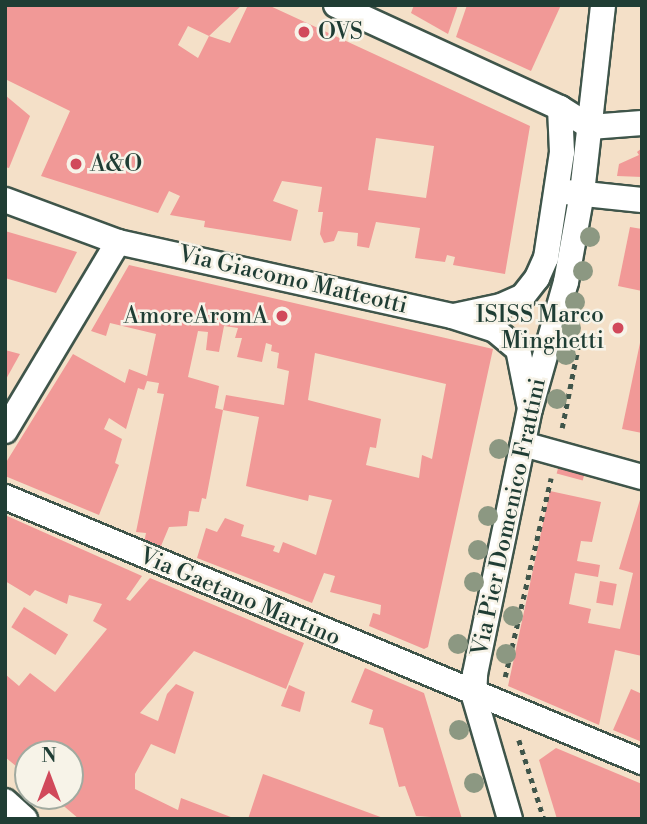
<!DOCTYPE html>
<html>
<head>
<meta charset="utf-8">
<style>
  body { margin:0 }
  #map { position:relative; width:647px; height:824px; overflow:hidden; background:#f4e0c8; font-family:"Libre Bodoni",serif }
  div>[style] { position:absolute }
  .building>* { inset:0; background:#f19997; transform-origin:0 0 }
  .path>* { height:4.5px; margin-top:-2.25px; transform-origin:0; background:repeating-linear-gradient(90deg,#3f554a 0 5px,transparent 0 10px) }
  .roads { filter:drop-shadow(2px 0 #3f554a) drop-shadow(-2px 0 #3f554a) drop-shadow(0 2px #3f554a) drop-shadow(0 -2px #3f554a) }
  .minor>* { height:24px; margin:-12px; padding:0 12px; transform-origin:12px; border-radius:12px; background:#fff }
  .trees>* { width:20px; height:20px; margin:-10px; border-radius:50%; background:#8c9882 }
  .dots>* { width:19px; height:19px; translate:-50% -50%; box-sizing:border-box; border:4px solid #f7f3e8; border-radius:50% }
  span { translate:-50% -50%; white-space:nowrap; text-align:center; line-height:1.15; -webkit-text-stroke:5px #f7f3e8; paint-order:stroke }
  .poi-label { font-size:23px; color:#1f3d34 }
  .left { translate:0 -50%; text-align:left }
  .right { translate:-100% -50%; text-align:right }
  .street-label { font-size:23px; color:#1f3d34 }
  .frame { position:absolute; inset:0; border:7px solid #1f3d34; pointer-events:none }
  .north { position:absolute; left:14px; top:740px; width:70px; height:70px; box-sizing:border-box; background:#f7f3e8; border:2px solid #a1aaa0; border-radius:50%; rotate:0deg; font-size:19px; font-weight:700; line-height:28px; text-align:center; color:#1f3d34 }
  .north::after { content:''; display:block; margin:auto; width:24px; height:32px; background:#d1495b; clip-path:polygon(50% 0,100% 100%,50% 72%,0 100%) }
</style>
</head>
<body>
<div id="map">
  <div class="building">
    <div style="clip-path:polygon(evenodd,5px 5px,242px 5px,209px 36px,188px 26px,178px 45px,198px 58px,209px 36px,230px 43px,248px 5px,268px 5px,530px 126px,505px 274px,453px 265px,455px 257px,447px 255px,445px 262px,415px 258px,420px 228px,376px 222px,369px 248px,357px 246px,358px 233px,338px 231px,334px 241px,324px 243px,320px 234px,323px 212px,318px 212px,322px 187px,282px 181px,273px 201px,298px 210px,291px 241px,204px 227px,205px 221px,170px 215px,180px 196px,169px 191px,158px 213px,41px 176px,70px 111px,5px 79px,5px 5px,376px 138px,434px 146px,426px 198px,368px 190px,376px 138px)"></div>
    <div style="clip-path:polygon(414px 5px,458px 5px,448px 34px,411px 13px)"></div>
    <div style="clip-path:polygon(467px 5px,561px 5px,531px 71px,456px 37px)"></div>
    <div style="clip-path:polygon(5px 95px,30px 116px,9px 168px,5px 167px)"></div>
    <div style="clip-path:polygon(642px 148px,642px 177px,617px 176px,619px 164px,639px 155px,637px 152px)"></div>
    <div style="clip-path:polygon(630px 227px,642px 229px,642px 291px,618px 286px)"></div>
    <div style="clip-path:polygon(5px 231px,77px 252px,56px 293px,5px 278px)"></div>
    <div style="clip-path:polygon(evenodd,129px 265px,493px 349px,428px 647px,424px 649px,369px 626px,373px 613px,380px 615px,381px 605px,330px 592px,335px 576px,324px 573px,312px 603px,197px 558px,206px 528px,217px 532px,225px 518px,244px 525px,241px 536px,275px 546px,273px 551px,279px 553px,283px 542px,316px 555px,332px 500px,309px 495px,308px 501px,246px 486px,259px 417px,223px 410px,226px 395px,284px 405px,289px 371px,277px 368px,279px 353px,271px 351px,272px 345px,266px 343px,262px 362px,237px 357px,242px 338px,235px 338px,238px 328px,224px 326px,219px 352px,206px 350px,208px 332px,198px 331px,188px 377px,219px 386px,215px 408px,223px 410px,206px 499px,202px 498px,199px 512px,189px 511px,187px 526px,169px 527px,161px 546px,144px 543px,146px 533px,136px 532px,164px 394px,157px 393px,159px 383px,147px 381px,144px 390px,138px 388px,126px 429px,109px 418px,104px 429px,122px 439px,115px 463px,119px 465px,99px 515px,5px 476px,5px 464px,73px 354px,125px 383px,129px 369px,147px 376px,156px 334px,110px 323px,106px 336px,91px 331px,129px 265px,315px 353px,446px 384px,432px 459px,422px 455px,419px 478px,366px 465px,370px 447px,376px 448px,381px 419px,308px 400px,315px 353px)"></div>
    <div style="clip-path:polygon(641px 338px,642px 338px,642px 433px,622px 429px)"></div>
    <div style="clip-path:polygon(5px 350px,20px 354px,5px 381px)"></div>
    <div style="left:560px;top:461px;width:27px;height:13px;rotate:15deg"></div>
    <div style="clip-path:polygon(550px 491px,601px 502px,592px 542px,581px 541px,577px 561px,600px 565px,598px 577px,575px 573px,569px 604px,591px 609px,588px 623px,620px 629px,633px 573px,619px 569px,642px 493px,642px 656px,615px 650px,599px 725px,508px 686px)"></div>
    <div style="clip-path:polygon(5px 515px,142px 576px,126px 599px,130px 601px,150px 578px,304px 643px,286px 689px,194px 651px,140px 713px,158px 721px,167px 694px,176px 684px,194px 692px,175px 754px,151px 744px,135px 774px,135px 789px,178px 810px,181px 798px,236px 819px,79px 819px,52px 796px,70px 796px,70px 754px,28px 754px,28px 776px,5px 757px,5px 674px,19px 686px,30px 673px,55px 692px,107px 629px,93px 621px,102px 604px,69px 595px,67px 604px,35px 590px,30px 596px,5px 581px)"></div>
    <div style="left:600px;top:581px;width:17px;height:22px;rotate:10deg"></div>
    <div style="left:24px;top:607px;width:52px;height:24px;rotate:32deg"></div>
    <div style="clip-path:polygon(365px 668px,424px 693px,462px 819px,416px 816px,405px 786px,399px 787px,383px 728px,369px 724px,373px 710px,351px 702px)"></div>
    <div style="clip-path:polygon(289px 685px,305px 692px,300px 712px,281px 706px)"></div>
    <div style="clip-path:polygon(631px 689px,642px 694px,642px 742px,613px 730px)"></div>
    <div style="clip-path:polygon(556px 748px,642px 784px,642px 819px,557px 819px,539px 760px)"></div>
    <div style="clip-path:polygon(263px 774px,277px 779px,386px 819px,248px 819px)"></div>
  </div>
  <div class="path">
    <div style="left:562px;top:428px;width:93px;rotate:-78.8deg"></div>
    <div style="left:505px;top:677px;width:204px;rotate:-77deg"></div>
    <div style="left:519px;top:740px;width:83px;rotate:72.4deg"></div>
  </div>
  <div class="roads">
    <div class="minor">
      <div style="left:336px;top:5px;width:247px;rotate:24.7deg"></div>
      <div style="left:560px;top:108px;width:36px;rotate:32deg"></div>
      <div style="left:590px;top:127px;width:52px;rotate:-4.4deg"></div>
      <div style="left:566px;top:192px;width:76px;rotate:6deg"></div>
      <div style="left:5px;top:200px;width:121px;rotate:20.4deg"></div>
      <div style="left:118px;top:242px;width:342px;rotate:12.5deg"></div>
      <div style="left:452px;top:316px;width:45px;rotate:18deg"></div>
      <div style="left:495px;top:330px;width:30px;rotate:40deg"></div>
      <div style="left:518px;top:349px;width:56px;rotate:78.7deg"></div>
      <div style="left:454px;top:316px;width:48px;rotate:-12deg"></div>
      <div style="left:501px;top:306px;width:24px;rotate:-24deg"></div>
      <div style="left:523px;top:296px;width:23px;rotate:-52deg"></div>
      <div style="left:537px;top:278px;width:22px;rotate:-66deg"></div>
      <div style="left:546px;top:258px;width:107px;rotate:-81.4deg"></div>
      <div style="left:562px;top:152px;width:44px;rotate:-92.6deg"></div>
      <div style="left:5px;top:431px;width:220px;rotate:-59.1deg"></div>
      <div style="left:523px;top:444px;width:123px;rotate:15.5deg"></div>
      <div style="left:5px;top:497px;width:690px;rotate:22.59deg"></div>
      <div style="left:5px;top:801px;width:27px;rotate:42deg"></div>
      <div style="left:510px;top:819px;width:128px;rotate:-106.3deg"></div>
      <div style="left:474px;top:696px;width:22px;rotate:-87deg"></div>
      <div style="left:475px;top:674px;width:271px;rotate:-78.3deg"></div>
      <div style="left:530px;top:409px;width:132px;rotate:-74.2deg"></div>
      <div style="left:566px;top:282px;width:90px;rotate:-79.8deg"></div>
      <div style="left:582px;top:193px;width:189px;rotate:-83.6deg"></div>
    </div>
  </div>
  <div class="trees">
    <div style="left:590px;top:237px"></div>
    <div style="left:583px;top:271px"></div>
    <div style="left:575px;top:302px"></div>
    <div style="left:571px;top:328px"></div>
    <div style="left:566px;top:355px"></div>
    <div style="left:557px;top:399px"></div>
    <div style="left:499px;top:449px"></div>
    <div style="left:488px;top:516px"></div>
    <div style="left:478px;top:550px"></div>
    <div style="left:474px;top:582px"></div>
    <div style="left:513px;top:616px"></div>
    <div style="left:458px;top:644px"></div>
    <div style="left:506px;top:654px"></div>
    <div style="left:459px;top:730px"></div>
    <div style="left:474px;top:783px"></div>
  </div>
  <div class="dots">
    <div style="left:304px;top:32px;background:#d1495b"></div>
    <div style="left:76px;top:164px;background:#d1495b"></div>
    <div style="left:282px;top:316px;background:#d1495b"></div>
    <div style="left:618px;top:328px;background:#d1495b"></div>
  </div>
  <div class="poi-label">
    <span class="left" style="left:318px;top:32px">OVS</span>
    <span class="left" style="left:90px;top:164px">A&amp;O</span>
    <span class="right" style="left:604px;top:328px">ISISS Marco<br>Minghetti</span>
    <span class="right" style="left:268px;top:316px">AmoreAromA</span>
  </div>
  <div class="street-label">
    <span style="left:293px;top:280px;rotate:13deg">Via Giacomo Matteotti</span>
    <span style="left:509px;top:517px;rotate:-78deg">Via Pier Domenico Frattini</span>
    <span style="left:240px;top:597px;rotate:23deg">Via Gaetano Martino</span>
  </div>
  <div class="frame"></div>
  <div class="north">N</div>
</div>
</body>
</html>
